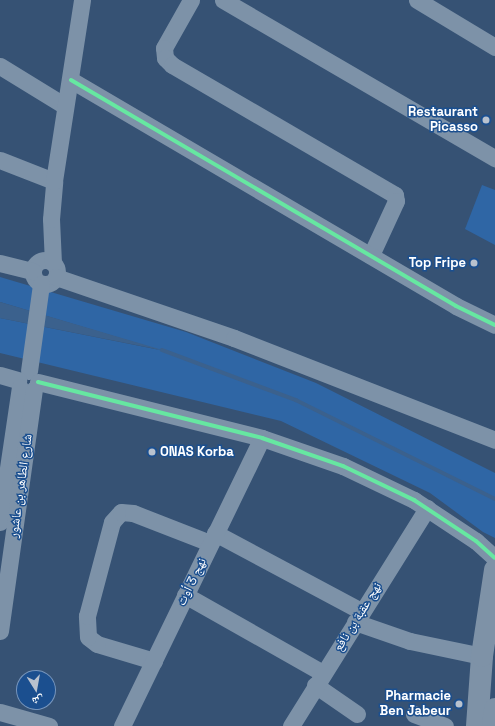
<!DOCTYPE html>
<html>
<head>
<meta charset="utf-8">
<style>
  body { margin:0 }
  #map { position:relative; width:495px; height:726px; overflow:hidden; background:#365274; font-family:"Space Grotesk","Noto Naskh Arabic",sans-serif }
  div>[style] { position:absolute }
  .green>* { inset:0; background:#2f66a5 }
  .water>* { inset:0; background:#3b618d }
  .stream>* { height:3.5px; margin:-1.75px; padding:0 1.75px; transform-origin:1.75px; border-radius:1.75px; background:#3b618d }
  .minor>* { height:17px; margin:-8.5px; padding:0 8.5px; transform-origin:8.5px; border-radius:8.5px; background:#7d92a8 }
  .minor>.ring { margin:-8.5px; padding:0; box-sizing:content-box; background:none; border:17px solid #7d92a8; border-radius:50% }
  .highway>* { height:22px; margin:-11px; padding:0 11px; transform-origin:11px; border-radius:11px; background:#7e92a7 }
  .cycleway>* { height:4px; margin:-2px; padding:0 2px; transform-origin:2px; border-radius:2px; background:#66e7a1 }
  .dots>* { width:11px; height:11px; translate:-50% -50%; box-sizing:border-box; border:2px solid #1b4f8f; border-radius:50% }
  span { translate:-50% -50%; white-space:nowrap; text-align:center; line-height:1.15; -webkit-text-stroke:3px #1b4f8f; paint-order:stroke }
  .poi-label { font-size:13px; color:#fff; font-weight:700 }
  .right { translate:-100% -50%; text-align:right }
  .left { translate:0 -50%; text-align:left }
  .street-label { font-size:13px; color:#fff }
  .north { position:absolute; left:16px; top:670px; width:40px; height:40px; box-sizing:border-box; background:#1b4f8f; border:1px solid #7695bc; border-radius:50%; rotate:169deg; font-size:11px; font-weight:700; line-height:16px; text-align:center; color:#fff }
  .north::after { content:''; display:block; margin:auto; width:14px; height:18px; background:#b9c2ce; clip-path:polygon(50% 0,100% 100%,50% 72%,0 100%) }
</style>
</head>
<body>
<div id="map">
  <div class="green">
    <div style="clip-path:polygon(482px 185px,495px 190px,495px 245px,465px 229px)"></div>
    <div style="clip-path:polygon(0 277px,186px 332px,316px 383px,495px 473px,495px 538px,483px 532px,430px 493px,281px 421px,0 353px,0 318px,160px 350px,0 302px)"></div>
  </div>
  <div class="water">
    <div style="clip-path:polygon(0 302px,166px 351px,0 318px)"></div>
  </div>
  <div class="stream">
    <div style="left:162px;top:350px;width:143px;rotate:20.5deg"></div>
    <div style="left:296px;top:400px;width:222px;rotate:26.4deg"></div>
  </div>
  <div class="minor">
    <div style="left:191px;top:0;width:55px;rotate:119.4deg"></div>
    <div style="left:164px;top:48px;width:10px;rotate:84deg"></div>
    <div style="left:165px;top:58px;width:10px;rotate:45deg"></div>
    <div style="left:172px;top:65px;width:258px;rotate:30.2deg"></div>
    <div style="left:395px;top:195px;width:6px;rotate:81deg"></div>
    <div style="left:396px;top:201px;width:60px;rotate:114.8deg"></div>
    <div style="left:223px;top:0;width:315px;rotate:30.2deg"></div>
    <div style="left:417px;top:0;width:91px;rotate:31.1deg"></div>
    <div style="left:0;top:66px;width:76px;rotate:31.6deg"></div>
    <div style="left:71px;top:80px;width:446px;rotate:30.4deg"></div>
    <div style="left:456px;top:306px;width:43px;rotate:26deg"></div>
    <div style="left:0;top:160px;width:58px;rotate:21.3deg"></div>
    <div class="ring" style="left:33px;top:260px;width:7px;height:7px"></div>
    <div style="left:0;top:263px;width:34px;rotate:14deg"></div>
    <div style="left:53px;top:263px;width:44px;rotate:-92.6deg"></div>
    <div style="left:51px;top:219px;width:38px;rotate:-85deg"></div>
    <div style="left:54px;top:181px;width:183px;rotate:-81.2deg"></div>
    <div style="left:56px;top:277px;width:188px;rotate:18.9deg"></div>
    <div style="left:234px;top:338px;width:280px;rotate:21.3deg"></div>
    <div style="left:29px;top:371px;width:88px;rotate:-82.1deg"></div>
    <div style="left:0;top:375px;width:19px;rotate:16deg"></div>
    <div style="left:38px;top:382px;width:231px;rotate:14deg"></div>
    <div style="left:262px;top:438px;width:86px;rotate:19.1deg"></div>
    <div style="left:343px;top:466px;width:79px;rotate:25.6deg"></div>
    <div style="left:414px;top:500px;width:74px;rotate:33.5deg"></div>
    <div style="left:476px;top:541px;width:25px;rotate:42deg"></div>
    <div style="left:0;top:522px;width:136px;rotate:-81.6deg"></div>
    <div style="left:215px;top:533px;width:166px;rotate:28.1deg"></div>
    <div style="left:185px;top:595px;width:159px;rotate:29.5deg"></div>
    <div style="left:355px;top:622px;width:58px;rotate:19.1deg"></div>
    <div style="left:410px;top:641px;width:74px;rotate:11.8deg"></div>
    <div style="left:0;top:631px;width:244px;rotate:-82deg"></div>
    <div style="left:154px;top:661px;width:59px;rotate:-163.4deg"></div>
    <div style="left:97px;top:644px;width:11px;rotate:-142deg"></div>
    <div style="left:88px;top:637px;width:21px;rotate:-93deg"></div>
    <div style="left:87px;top:616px;width:97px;rotate:-75.1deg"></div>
    <div style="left:112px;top:522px;width:13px;rotate:-48deg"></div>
    <div style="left:121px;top:512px;width:12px;rotate:5deg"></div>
    <div style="left:133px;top:513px;width:83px;rotate:21.3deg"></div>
    <div style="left:315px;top:685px;width:51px;rotate:34.6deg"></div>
    <div style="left:0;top:712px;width:51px;rotate:15.9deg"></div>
    <div style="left:414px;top:714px;width:33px;rotate:21deg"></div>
    <div style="left:122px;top:726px;width:320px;rotate:-64.1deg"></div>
    <div style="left:291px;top:726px;width:257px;rotate:-58deg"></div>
  </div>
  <div class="highway">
    <div style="left:477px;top:726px;width:70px;rotate:-85.9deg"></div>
    <div style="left:482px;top:656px;width:87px;rotate:-81.4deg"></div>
    <div style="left:493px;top:726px;width:17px;rotate:-83deg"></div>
  </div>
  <div class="cycleway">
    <div style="left:71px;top:80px;width:446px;rotate:30.4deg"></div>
    <div style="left:456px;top:306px;width:43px;rotate:26deg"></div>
    <div style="left:38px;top:382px;width:231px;rotate:14deg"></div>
    <div style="left:262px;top:438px;width:86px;rotate:19.1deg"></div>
    <div style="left:343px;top:466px;width:79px;rotate:25.6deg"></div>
    <div style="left:414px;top:500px;width:74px;rotate:33.5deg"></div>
    <div style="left:476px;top:541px;width:25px;rotate:42deg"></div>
  </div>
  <div class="dots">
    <div style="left:486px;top:120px;background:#b9c2ce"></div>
    <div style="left:474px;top:263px;background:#b9c2ce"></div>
    <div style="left:152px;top:452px;background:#b9c2ce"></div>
    <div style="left:459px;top:704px;background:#b9c2ce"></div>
  </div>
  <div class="poi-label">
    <span class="right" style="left:478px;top:120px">Restaurant<br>Picasso</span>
    <span class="right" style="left:466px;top:263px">Top Fripe</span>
    <span class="left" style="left:160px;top:452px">ONAS Korba</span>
    <span class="right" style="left:451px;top:704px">Pharmacie<br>Ben Jabeur</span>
  </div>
  <div class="street-label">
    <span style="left:21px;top:486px;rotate:-82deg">شارع الطاهر بن عاشور</span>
    <span style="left:192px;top:582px;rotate:-64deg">نهج 3 أوت</span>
    <span style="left:358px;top:617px;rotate:-58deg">نهج عقبة بن نافع</span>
  </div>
  <div class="north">ش</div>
</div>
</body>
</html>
